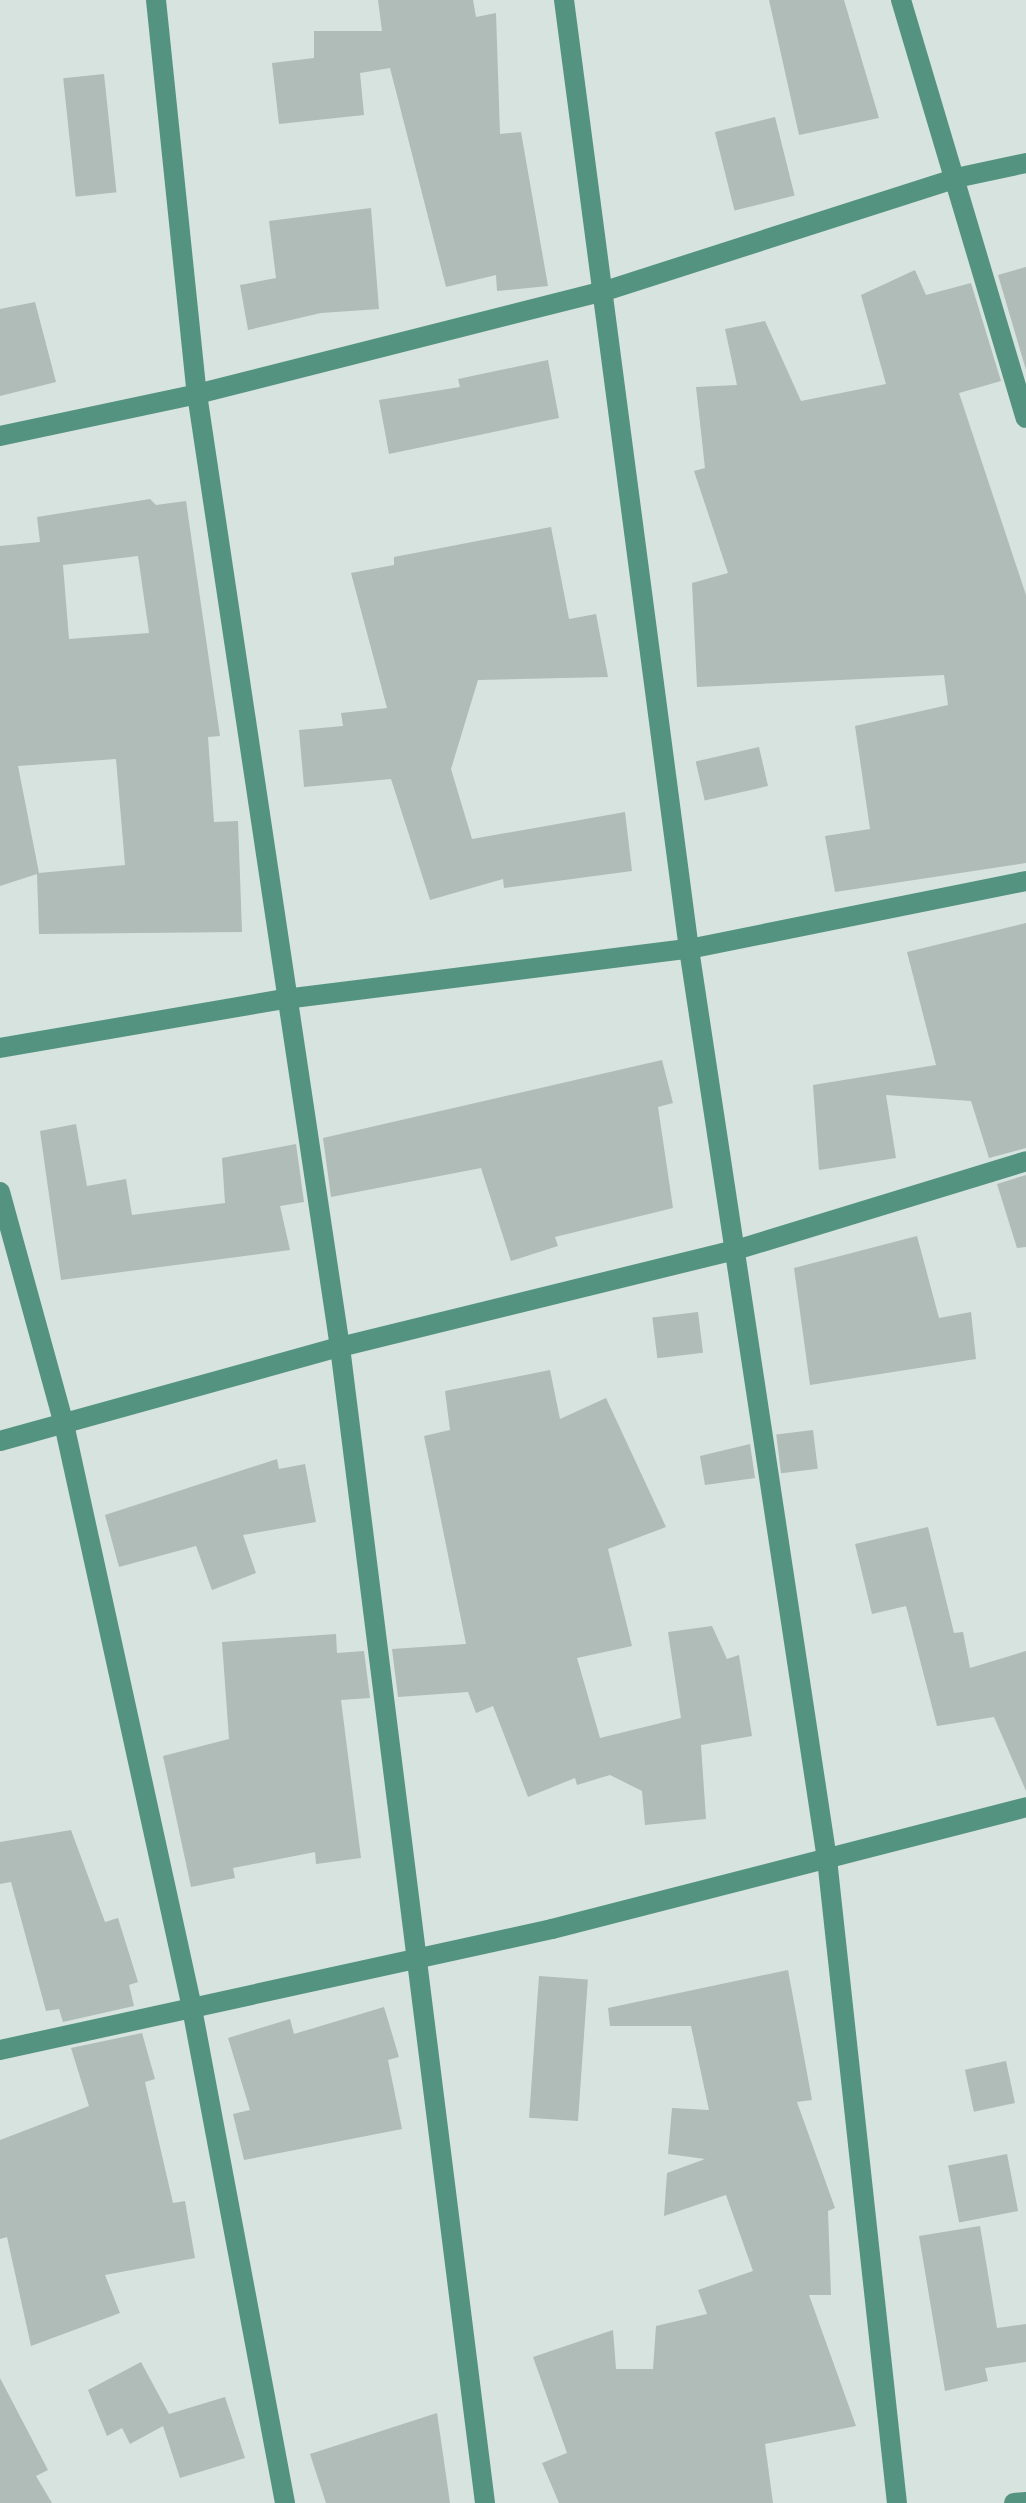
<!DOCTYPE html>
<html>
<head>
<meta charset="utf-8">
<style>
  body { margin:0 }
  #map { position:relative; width:1026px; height:2503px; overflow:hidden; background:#d6e3de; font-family:Georgia,serif }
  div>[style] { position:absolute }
  .building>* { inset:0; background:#afbcb7; transform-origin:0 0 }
  .street>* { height:20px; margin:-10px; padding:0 10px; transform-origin:10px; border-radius:10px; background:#54937f }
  span { translate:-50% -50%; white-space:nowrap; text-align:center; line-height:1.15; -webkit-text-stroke:8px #d6e3de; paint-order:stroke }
</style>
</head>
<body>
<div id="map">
  <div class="building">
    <div style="clip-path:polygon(378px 0,473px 0,476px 17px,496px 13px,500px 134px,521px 132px,548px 286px,497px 291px,496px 275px,446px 287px,390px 68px,360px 73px,364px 115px,279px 124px,272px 63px,314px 58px,314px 31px,382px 31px)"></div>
    <div style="clip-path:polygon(769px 0,844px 0,879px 118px,799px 135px)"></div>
    <div style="left:104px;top:74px;width:119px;height:41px;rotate:84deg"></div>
    <div style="left:775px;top:117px;width:81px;height:62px;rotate:76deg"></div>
    <div style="clip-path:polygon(371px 208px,379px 309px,321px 313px,248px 330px,240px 285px,276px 278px,269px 221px)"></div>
    <div style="clip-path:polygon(1026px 267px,1026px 370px,998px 275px)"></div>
    <div style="clip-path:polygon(915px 270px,926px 295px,971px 283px,1001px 381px,959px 393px,1026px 595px,1026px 863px,835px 892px,825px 836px,870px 829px,855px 726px,948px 705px,944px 675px,697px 687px,692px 583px,728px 573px,694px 471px,705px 468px,696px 387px,737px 385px,725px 329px,765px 321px,801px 401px,886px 384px,861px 295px)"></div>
    <div style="clip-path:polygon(35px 302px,56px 382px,0 396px,0 309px)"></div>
    <div style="clip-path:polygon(548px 360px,559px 418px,389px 454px,379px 400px,460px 387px,458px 379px)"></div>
    <div style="clip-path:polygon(evenodd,150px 499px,156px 505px,186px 501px,220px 736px,208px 737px,214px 822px,238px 821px,242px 932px,39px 934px,37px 874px,0 886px,0 546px,40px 542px,37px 517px,150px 499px,138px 556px,149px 633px,69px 639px,63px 565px,138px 556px,150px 499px,116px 759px,125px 865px,39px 873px,18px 766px,116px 759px)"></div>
    <div style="clip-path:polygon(551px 527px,569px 619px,596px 614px,608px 677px,478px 680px,451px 769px,472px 839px,625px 812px,632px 871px,504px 888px,503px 879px,430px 900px,391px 779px,304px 787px,299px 730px,343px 726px,341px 713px,387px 708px,351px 573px,394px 565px,394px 557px)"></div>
    <div style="left:759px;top:747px;width:40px;height:65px;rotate:77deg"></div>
    <div style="clip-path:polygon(1026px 923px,1026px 1148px,989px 1158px,971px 1101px,886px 1095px,896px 1158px,819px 1170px,813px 1085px,936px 1065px,907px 952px)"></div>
    <div style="clip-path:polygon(662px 1060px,673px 1103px,658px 1107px,673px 1208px,555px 1237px,558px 1246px,511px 1261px,481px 1168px,331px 1197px,323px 1138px)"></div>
    <div style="clip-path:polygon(76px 1124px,87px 1186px,126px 1179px,132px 1215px,225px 1203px,222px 1158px,296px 1144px,304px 1202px,280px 1206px,290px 1250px,61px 1280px,40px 1131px)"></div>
    <div style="clip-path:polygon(1026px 1175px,1026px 1247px,1017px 1248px,997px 1184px)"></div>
    <div style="clip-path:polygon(917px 1236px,939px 1318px,971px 1312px,976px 1359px,810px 1385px,794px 1268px)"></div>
    <div style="left:698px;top:1312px;width:41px;height:46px;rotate:83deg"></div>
    <div style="clip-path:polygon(550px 1370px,560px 1419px,606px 1398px,666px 1527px,608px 1549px,632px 1646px,577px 1658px,600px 1738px,681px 1718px,668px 1632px,712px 1626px,727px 1659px,739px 1655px,752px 1736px,701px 1745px,706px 1819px,645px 1825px,642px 1791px,610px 1775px,577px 1785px,575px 1778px,528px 1797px,493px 1706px,476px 1713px,468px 1692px,398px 1697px,392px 1649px,466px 1644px,424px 1436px,450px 1430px,445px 1391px)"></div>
    <div style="left:813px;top:1430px;width:39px;height:37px;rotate:83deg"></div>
    <div style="clip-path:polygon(750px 1444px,755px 1478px,705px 1485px,700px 1456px)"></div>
    <div style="clip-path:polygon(277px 1459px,279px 1469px,305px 1464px,316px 1522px,243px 1535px,256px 1573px,212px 1590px,196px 1546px,119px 1567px,105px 1515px)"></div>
    <div style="clip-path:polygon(928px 1527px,954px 1633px,963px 1632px,970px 1668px,1026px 1651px,1026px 1791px,994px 1717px,937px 1726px,906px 1606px,872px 1614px,855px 1544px)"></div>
    <div style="clip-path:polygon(336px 1634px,337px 1653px,364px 1651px,370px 1698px,341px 1700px,361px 1858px,316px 1864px,315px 1852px,233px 1868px,235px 1878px,191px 1887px,163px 1756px,229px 1739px,222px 1642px)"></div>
    <div style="clip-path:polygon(71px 1830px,105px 1922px,118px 1918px,138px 1982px,129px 1985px,134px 2006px,63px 2022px,59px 2009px,46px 2011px,11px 1882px,0 1884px,0 1842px)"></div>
    <div style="clip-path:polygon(788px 1970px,812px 2100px,797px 2102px,835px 2208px,828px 2211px,831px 2295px,809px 2295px,856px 2426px,765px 2444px,773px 2503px,559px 2503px,542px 2463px,567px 2453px,533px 2357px,613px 2330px,616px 2369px,653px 2369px,656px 2326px,707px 2314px,698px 2290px,753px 2271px,726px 2195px,664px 2216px,667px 2173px,705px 2159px,668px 2154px,672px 2108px,709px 2110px,691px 2026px,610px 2026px,608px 2008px)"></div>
    <div style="left:539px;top:1976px;width:49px;height:142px;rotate:4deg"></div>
    <div style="clip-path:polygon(384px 2007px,399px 2057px,388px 2060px,402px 2129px,244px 2160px,233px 2114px,250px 2110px,228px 2038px,290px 2019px,294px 2034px)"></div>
    <div style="clip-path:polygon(142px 2033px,155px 2079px,145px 2082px,173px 2203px,185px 2201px,195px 2258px,105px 2275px,120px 2313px,31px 2346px,7px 2237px,0 2239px,0 2140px,89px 2106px,71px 2048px)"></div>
    <div style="left:1006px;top:2061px;width:43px;height:42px;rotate:78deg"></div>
    <div style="left:1007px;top:2154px;width:58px;height:60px;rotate:79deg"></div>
    <div style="clip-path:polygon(980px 2226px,997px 2328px,1026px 2324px,1026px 2362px,985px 2368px,988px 2381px,945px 2391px,919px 2236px)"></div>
    <div style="clip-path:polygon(141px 2362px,169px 2414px,225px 2397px,245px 2458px,180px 2478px,163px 2426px,130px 2444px,122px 2428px,107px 2436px,88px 2390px)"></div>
    <div style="clip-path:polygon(0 2378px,48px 2470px,36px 2476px,52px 2503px,0 2503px)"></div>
    <div style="clip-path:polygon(437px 2413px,450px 2503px,326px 2503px,310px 2454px)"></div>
  </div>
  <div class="street">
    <div style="left:156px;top:0;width:396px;rotate:84.1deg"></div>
    <div style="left:197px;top:394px;width:964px;rotate:81.47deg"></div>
    <div style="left:340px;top:1347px;width:1165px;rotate:82.85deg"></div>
    <div style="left:564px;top:0;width:957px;rotate:82.5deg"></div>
    <div style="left:689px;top:949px;width:920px;rotate:81.38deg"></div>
    <div style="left:827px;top:1859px;width:648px;rotate:83.8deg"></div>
    <div style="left:901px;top:0;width:436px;rotate:73.4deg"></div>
    <div style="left:0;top:436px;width:201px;rotate:-12deg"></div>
    <div style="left:197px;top:394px;width:421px;rotate:-14.2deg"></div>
    <div style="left:605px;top:291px;width:369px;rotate:-17.8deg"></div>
    <div style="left:956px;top:178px;width:72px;rotate:-12.1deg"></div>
    <div style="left:0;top:1048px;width:289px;rotate:-9.8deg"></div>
    <div style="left:285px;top:999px;width:407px;rotate:-7.1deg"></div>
    <div style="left:689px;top:949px;width:344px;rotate:-11.4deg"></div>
    <div style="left:0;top:1192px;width:241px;rotate:74.6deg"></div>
    <div style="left:64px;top:1424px;width:593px;rotate:77.63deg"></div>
    <div style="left:191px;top:2003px;width:509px;rotate:79.35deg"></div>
    <div style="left:0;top:1441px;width:353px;rotate:-15.5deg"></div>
    <div style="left:340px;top:1347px;width:411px;rotate:-13.8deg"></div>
    <div style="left:739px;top:1249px;width:300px;rotate:-17deg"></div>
    <div style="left:0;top:2050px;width:565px;rotate:-12.36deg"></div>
    <div style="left:552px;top:1929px;width:489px;rotate:-14.4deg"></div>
    <div style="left:1014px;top:2503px;width:12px;rotate:-5deg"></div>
  </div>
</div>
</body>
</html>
